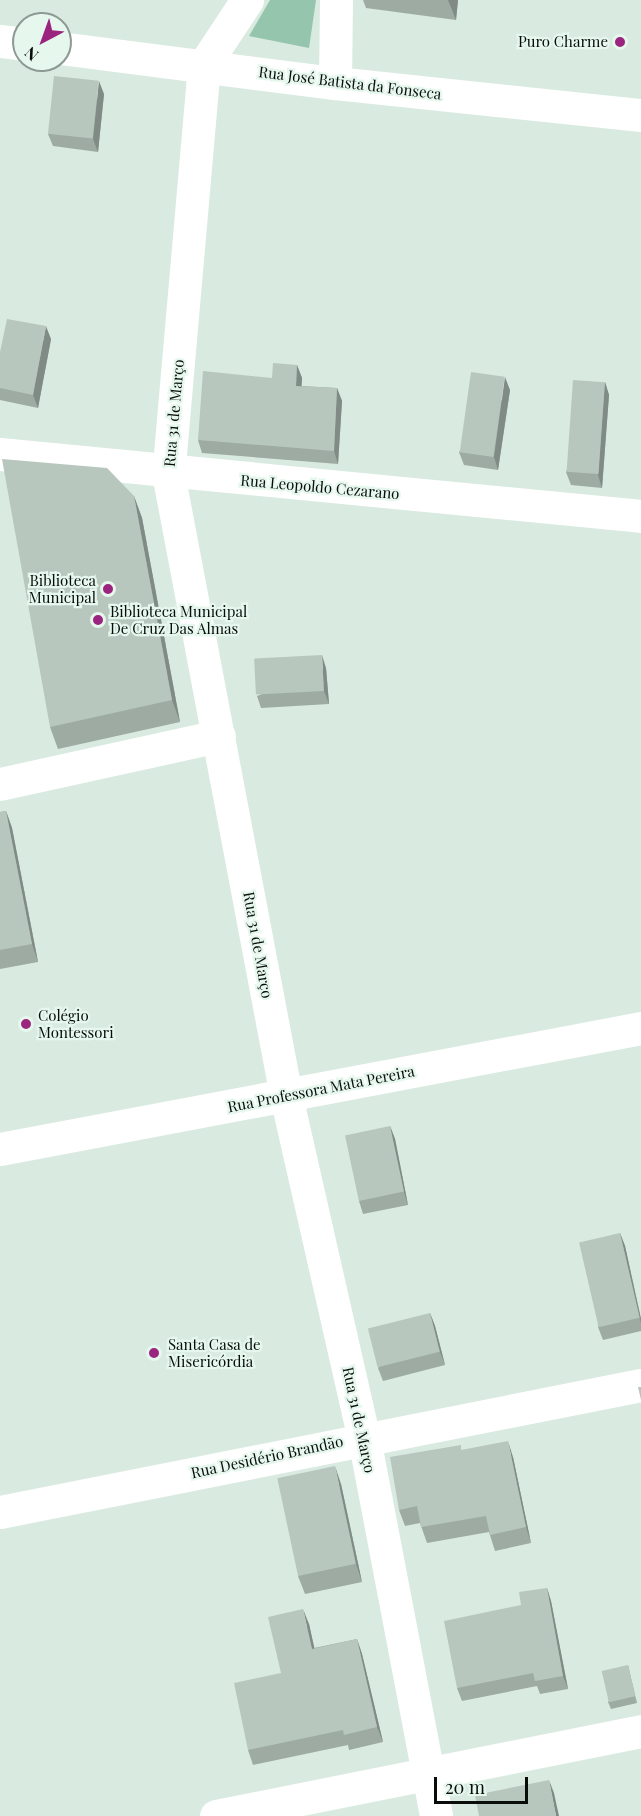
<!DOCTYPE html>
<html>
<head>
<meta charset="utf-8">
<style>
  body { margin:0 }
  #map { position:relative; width:641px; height:1816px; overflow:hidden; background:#d9eae1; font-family:"Playfair Display",serif }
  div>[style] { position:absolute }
  .green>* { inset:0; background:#95c5ac }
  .street>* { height:33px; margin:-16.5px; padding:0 16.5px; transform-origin:16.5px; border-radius:16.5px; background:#fff }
  .secondary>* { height:33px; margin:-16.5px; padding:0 16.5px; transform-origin:16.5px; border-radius:16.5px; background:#fff }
  .wall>* { inset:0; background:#9daba3 }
  .shaded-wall>* { inset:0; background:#808b85 }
  .building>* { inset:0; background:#b7c7be; transform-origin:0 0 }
  .dots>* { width:16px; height:16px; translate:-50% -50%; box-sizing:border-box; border:3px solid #e6f7ee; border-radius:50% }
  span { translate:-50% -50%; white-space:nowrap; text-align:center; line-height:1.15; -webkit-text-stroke:4.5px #e6f7ee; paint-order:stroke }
  .poi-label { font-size:15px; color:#080d0a }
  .right { translate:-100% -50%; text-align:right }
  .left { translate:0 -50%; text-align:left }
  .street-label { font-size:15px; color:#080d0a }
  .north { position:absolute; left:12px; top:12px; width:60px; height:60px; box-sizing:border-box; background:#e6f7ee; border:2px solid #8d9993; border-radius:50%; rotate:221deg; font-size:16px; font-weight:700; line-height:24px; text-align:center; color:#080d0a }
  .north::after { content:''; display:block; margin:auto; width:21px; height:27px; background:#9b247e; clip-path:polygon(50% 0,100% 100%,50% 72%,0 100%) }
  .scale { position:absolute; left:434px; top:1777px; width:94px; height:27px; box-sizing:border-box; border:3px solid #080d0a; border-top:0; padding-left:8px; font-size:18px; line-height:21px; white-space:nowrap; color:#080d0a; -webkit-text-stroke:4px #e6f7ee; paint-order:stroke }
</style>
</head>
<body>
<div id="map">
  <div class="green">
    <div style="clip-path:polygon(270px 0,316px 0,309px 48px,249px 36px)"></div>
  </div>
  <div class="street">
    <div style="left:247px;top:0;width:78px;rotate:123.5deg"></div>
    <div style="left:204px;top:65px;width:410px;rotate:95deg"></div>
    <div style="left:168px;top:473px;width:634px;rotate:79.27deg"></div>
    <div style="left:286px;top:1096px;width:351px;rotate:77.2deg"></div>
    <div style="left:364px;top:1438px;width:385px;rotate:79.2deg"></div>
    <div style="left:335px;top:83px;width:83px;rotate:-89.3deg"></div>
    <div style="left:0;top:454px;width:644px;rotate:5.52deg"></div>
    <div style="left:0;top:784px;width:224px;rotate:-12.4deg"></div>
    <div style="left:0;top:1512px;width:653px;rotate:-11.21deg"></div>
    <div style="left:216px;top:1816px;width:433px;rotate:-11.3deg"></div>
  </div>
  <div class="secondary">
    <div style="left:0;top:41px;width:24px;rotate:7deg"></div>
    <div style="left:60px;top:48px;width:277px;rotate:7.3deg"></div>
    <div style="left:335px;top:83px;width:308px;rotate:6deg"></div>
    <div style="left:0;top:1149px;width:652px;rotate:-10.69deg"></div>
  </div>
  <div class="wall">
    <div style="clip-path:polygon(363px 0,458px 0,456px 20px,366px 8px)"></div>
    <div style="clip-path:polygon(104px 94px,98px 152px,53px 146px,48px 134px)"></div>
    <div style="clip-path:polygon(51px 339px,38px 408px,0 400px,0 352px)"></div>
    <div style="clip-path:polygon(297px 365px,302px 378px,301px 386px,337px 388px,342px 401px,338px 464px,202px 453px,198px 440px,272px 378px)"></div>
    <div style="clip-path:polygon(605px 382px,609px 395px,602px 488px,571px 485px,566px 472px)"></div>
    <div style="clip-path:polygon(510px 390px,498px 470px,464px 465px,459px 452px)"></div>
    <div style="clip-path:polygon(134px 496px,142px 518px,180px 722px,58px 749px,50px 727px)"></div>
    <div style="clip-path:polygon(326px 668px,329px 704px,261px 708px,257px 696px)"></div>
    <div style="clip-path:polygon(6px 811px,12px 828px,38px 962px,0 969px,0 812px)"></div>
    <div style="clip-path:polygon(390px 1126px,395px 1139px,408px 1205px,363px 1214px,359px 1201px)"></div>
    <div style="clip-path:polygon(620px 1233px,625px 1246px,641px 1319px,641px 1331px,603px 1340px,598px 1327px)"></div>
    <div style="clip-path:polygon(430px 1313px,435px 1326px,445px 1365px,383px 1381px,378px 1368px)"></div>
    <div style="clip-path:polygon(462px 1450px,513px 1457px,531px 1543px,495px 1551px,489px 1532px,427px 1543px,420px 1523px,405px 1526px,399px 1510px)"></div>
    <div style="clip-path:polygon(341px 1484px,362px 1582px,305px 1594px,298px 1576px)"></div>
    <div style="clip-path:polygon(547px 1588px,551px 1601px,568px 1689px,540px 1694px,537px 1686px,462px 1701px,457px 1688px,521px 1605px)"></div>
    <div style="clip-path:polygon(309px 1624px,314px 1648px,357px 1639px,362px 1654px,383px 1742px,349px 1750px,348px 1745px,253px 1765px,248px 1750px)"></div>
    <div style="clip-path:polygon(628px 1665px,637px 1703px,611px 1709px,608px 1702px)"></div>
  </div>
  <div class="shaded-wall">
    <div style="clip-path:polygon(448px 0,458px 0,456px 20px)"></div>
    <div style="clip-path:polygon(99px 81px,104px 94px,98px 152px,93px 139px)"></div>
    <div style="clip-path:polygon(46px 326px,51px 339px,38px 408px,33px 395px)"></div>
    <div style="clip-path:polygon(297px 365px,302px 378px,301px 399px,296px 386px)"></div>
    <div style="clip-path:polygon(505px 377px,510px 390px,498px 470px,494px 457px)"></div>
    <div style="clip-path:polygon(605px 382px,609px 395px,602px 488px,598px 475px)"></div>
    <div style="clip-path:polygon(337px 388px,342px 401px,338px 464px,334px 451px)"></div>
    <div style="clip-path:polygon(134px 496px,142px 518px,180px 722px,172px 700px)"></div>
    <div style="clip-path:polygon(322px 655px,326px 668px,329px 704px,324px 691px)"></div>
    <div style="clip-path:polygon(6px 811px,12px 828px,38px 962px,32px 944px)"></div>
    <div style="clip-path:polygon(390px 1126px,395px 1139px,408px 1205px,404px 1192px)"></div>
    <div style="clip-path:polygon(620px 1233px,625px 1246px,641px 1319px,641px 1323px)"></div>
    <div style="clip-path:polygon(430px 1313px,435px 1326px,445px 1365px,440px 1352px)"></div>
    <div style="clip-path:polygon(508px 1441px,513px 1457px,531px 1543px,526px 1527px)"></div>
    <div style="clip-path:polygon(335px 1466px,341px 1484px,362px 1582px,356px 1564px)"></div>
    <div style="clip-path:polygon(547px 1588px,551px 1601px,568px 1689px,563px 1676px)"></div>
    <div style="clip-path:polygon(303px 1609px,309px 1624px,318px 1664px,312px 1649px)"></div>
    <div style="clip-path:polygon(357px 1639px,362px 1654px,383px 1742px,377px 1727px)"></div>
    <div style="clip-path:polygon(549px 1780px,554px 1793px,559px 1816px,556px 1816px)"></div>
  </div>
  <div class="building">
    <div style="left:54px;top:76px;width:45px;height:58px;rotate:6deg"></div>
    <div style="clip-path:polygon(7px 319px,46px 326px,33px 395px,0 388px,0 352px)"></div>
    <div style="clip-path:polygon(273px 363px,297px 365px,296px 386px,337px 388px,334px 451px,198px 440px,203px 371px,272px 378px)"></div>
    <div style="left:471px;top:372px;width:34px;height:81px;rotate:8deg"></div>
    <div style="left:573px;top:380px;width:32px;height:92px;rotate:4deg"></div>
    <div style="clip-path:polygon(2px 459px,107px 468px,134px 496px,172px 700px,50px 727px)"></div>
    <div style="left:322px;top:655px;width:36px;height:68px;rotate:87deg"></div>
    <div style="clip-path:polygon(6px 811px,32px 944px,0 950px,0 812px)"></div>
    <div style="left:390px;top:1126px;width:67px;height:46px;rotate:78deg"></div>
    <div style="left:620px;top:1233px;width:87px;height:42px;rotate:77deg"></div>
    <div style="left:430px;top:1313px;width:40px;height:64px;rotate:76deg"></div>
    <div style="clip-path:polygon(638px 1387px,641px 1387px,641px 1400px)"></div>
    <div style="clip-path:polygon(508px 1441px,526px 1527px,490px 1535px,486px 1516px,421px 1527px,417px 1506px,399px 1510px,390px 1457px,461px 1445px,461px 1450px)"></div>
    <div style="left:335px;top:1466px;width:100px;height:59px;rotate:78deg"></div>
    <div style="clip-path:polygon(547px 1588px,563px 1676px,535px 1681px,533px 1673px,457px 1688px,444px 1621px,521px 1605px,519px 1592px)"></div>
    <div style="clip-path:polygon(303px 1609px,312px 1649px,357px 1639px,377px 1727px,344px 1735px,343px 1730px,248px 1750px,234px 1683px,281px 1673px,268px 1617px)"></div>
    <div style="left:628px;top:1665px;width:32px;height:27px;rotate:77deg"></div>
    <div style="clip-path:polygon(549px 1780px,556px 1816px,479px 1816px,475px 1795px)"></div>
  </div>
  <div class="dots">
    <div style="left:620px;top:42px;background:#9b247e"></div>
    <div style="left:108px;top:589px;background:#9b247e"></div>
    <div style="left:98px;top:620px;background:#9b247e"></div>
    <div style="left:26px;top:1024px;background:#9b247e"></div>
    <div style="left:154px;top:1353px;background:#9b247e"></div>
  </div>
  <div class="poi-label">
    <span class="right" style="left:608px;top:42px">Puro Charme</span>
    <span class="right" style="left:96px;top:589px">Biblioteca<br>Municipal</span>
    <span class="left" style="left:110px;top:620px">Biblioteca Municipal<br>De Cruz Das Almas</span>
    <span class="left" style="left:38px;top:1024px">Colégio<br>Montessori</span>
    <span class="left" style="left:168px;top:1353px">Santa Casa de<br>Misericórdia</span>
  </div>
  <div class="street-label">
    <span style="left:350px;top:83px;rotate:7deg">Rua José Batista da Fonseca</span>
    <span style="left:174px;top:413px;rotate:-85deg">Rua 31 de Março</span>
    <span style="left:320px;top:487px;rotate:5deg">Rua Leopoldo Cezarano</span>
    <span style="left:258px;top:945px;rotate:80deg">Rua 31 de Março</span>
    <span style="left:321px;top:1089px;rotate:-11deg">Rua Professora Mata Pereira</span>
    <span style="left:359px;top:1420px;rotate:78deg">Rua 31 de Março</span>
    <span style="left:267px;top:1457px;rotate:-12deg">Rua Desidério Brandão</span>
  </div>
  <div class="north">N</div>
  <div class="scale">20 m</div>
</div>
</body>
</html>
